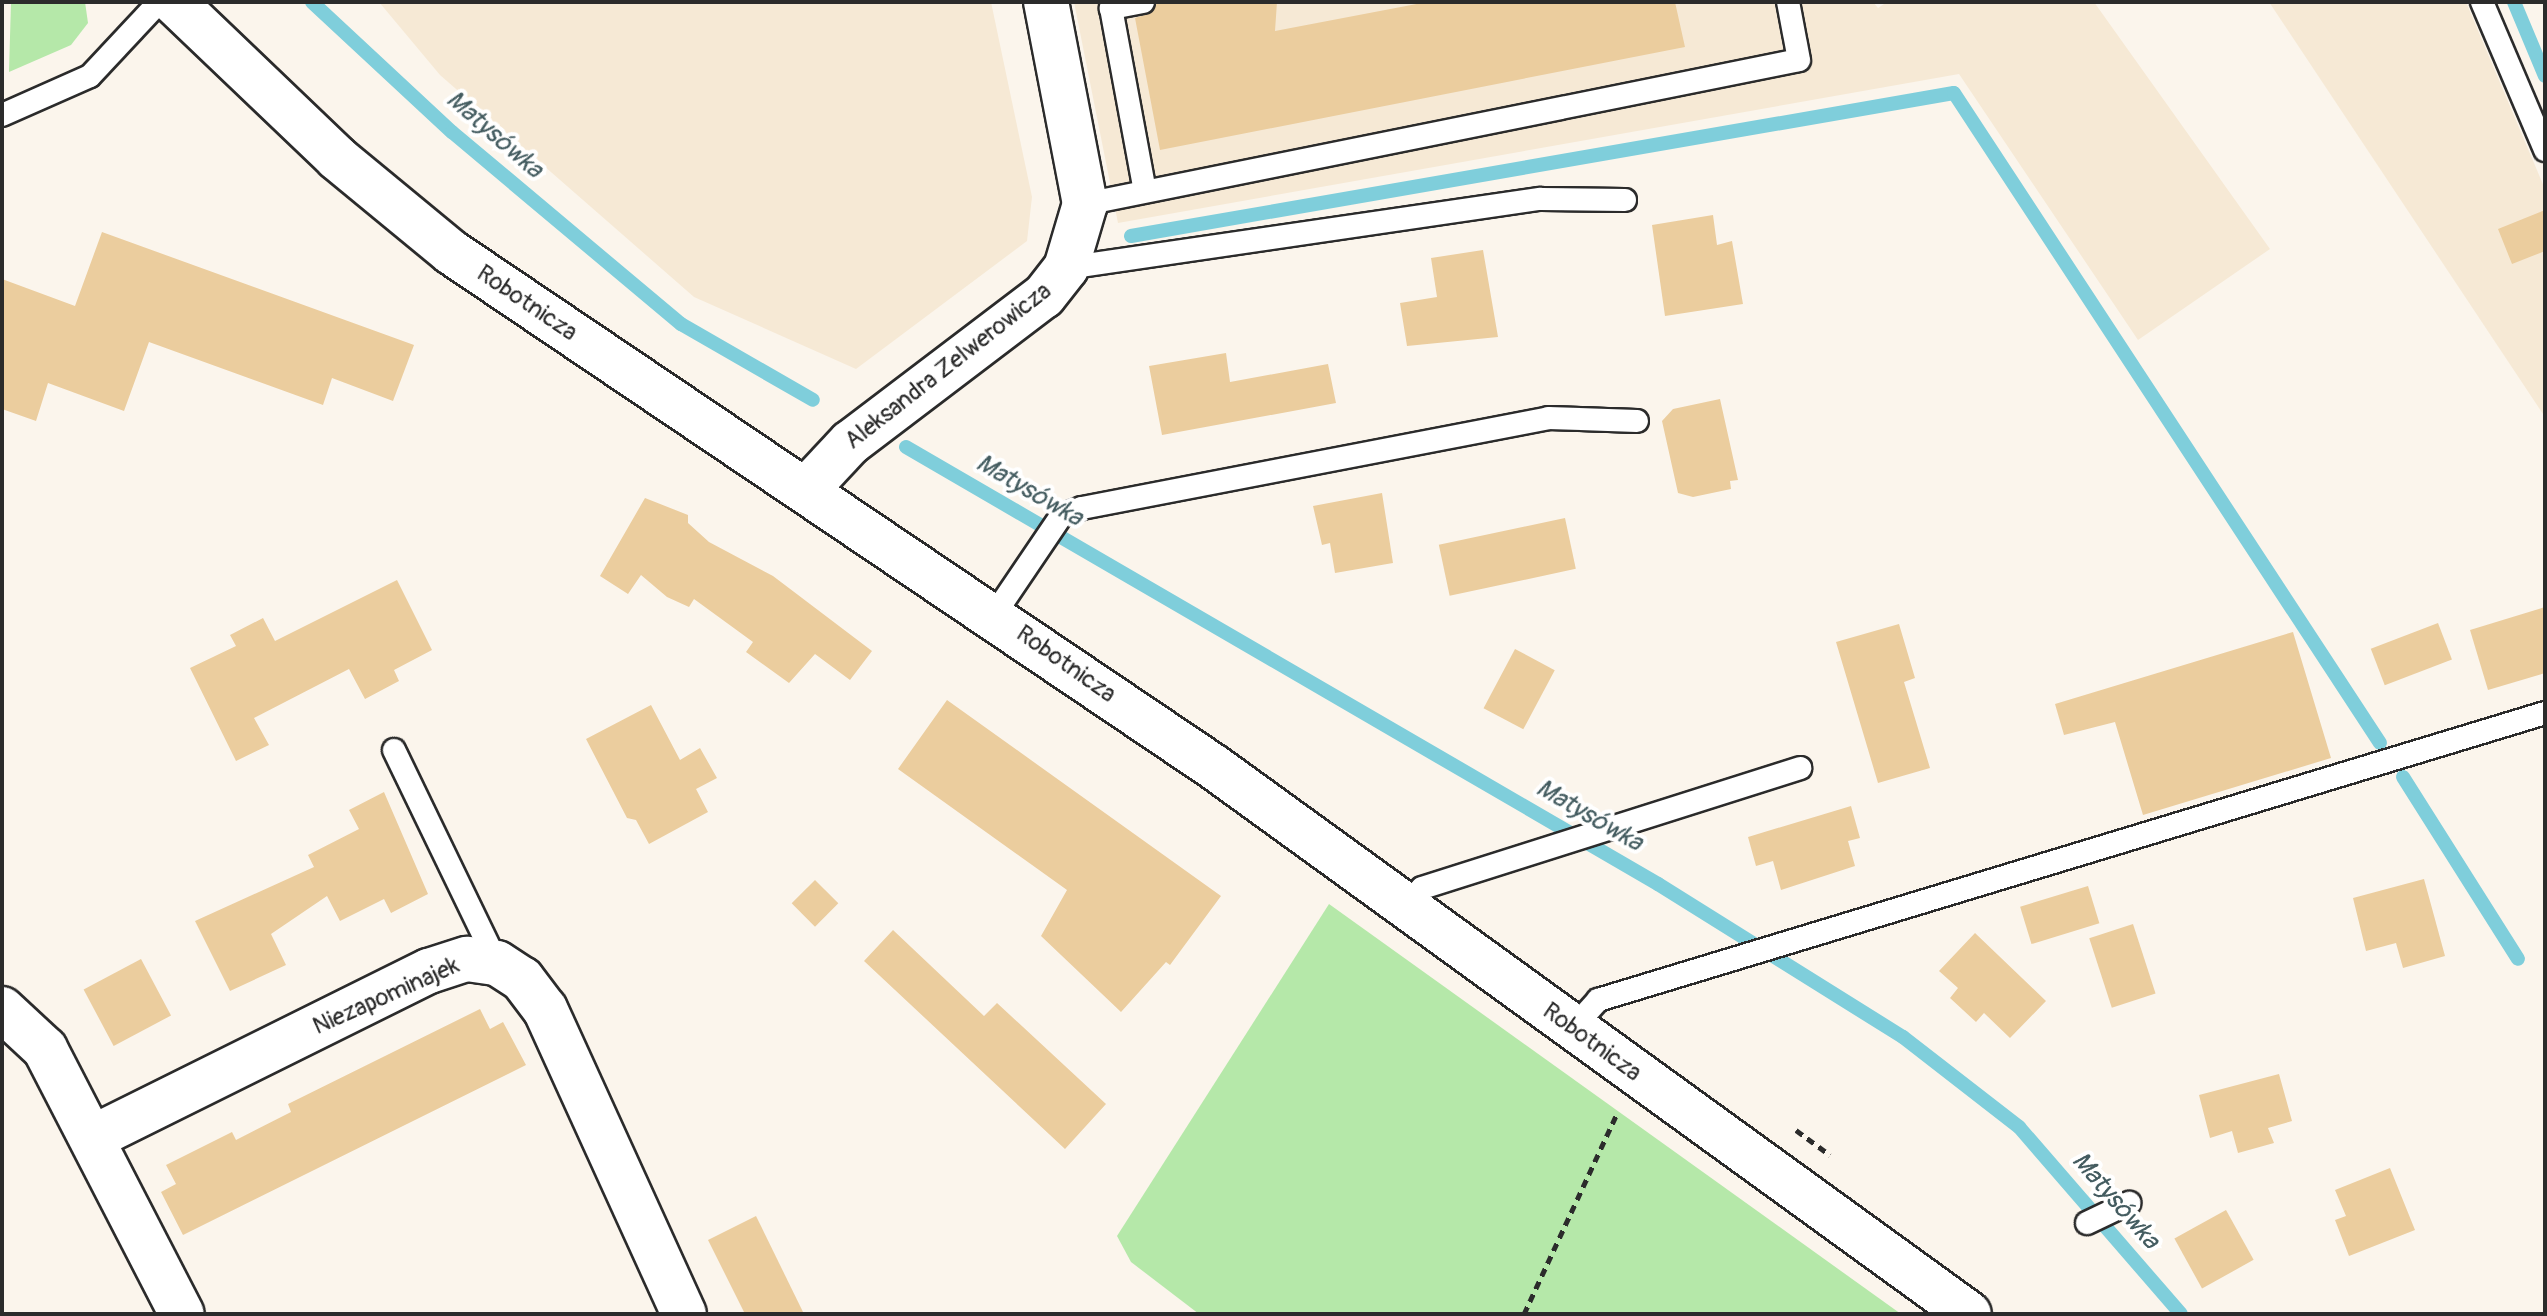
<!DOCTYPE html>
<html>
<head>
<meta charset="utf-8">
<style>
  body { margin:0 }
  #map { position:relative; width:2547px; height:1316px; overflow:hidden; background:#fbf5ec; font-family:Pangolin,sans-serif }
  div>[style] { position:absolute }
  .built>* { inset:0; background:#f6e9d5 }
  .green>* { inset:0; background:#b5e8a9 }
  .stream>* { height:14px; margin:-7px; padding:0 7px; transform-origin:7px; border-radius:7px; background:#7fcedb }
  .building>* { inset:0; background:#ebcd9e; transform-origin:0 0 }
  .path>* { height:5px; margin-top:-2.5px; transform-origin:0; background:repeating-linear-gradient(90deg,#2b2b2b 0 8px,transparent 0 14px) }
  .roads { filter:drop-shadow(2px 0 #2b2b2b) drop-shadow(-2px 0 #2b2b2b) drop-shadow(0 2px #2b2b2b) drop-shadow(0 -2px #2b2b2b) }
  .service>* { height:22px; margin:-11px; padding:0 11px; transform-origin:11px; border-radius:11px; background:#fff }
  .minor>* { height:44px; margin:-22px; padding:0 22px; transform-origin:22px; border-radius:22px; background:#fff }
  .tertiary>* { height:44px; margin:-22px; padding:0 22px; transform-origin:22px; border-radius:22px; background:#fff }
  span { translate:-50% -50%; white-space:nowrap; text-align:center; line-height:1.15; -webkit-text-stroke:8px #fff; paint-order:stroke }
  .street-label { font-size:24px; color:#2b2b2b }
  .water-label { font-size:26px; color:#445c60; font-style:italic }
  .frame { position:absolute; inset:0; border:4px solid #2b2b2b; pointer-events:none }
</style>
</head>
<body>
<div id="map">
  <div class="built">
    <div style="clip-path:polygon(379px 2px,991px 2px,1032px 197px,1027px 241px,856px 369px,694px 297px,440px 75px)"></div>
    <div style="clip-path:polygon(1074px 2px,1873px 2px,1878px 8px,1887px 2px,2094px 2px,2270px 249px,2138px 340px,1959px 74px,1118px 223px)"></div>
    <div style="clip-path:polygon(2269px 2px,2466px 2px,2545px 189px,2545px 417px)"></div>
  </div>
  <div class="green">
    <div style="clip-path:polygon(11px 2px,85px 2px,88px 23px,71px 45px,9px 72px)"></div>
    <div style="clip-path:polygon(1329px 904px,1901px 1314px,1199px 1314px,1131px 1262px,1117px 1236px)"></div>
  </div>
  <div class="stream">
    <div style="left:312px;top:2px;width:191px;rotate:42.9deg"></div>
    <div style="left:452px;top:132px;width:299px;rotate:40deg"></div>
    <div style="left:681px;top:324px;width:152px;rotate:29.9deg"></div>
    <div style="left:2514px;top:2px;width:80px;rotate:67.3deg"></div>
    <div style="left:1131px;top:236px;width:835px;rotate:-9.86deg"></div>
    <div style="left:1954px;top:93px;width:777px;rotate:56.76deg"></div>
    <div style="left:906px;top:447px;width:870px;rotate:30.16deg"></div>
    <div style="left:1658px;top:884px;width:289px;rotate:32deg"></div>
    <div style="left:1903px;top:1037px;width:147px;rotate:37.8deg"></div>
    <div style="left:2019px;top:1127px;width:247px;rotate:49.1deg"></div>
    <div style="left:2403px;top:777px;width:215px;rotate:57.7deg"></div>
  </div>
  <div class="building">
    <div style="clip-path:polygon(1157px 2px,1277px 2px,1275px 31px,1427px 2px,1675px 2px,1685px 47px,1160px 150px,1135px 18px,1151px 13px)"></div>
    <div style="clip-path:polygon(2545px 210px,2545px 251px,2512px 264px,2498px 229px)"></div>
    <div style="clip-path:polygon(1713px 215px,1717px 245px,1732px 241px,1743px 304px,1665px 316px,1652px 225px)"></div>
    <div style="clip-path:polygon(102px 232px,414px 345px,393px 401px,332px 378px,323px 405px,149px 342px,124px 411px,48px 383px,36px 421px,2px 409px,2px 279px,75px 306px)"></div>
    <div style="clip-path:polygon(1483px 250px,1498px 337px,1407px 346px,1400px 303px,1437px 297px,1431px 258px)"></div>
    <div style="clip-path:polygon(1226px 353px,1230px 382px,1328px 364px,1336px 403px,1162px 435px,1149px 366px)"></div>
    <div style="clip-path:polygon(1720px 399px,1738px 480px,1730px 481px,1731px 489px,1693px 497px,1678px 493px,1662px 421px,1673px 409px)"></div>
    <div style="clip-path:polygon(1382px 493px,1393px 563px,1335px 573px,1330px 543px,1322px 545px,1313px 506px)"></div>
    <div style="clip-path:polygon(645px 498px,688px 515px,688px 523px,709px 542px,773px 576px,872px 651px,850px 680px,815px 654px,789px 683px,746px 652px,753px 642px,694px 599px,689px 607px,667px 597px,641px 575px,628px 594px,600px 576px)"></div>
    <div style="left:1565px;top:518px;width:52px;height:129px;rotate:78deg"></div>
    <div style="clip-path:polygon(397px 580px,432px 650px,394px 670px,399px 681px,365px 699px,349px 669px,254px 718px,269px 745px,236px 761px,190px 668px,236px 646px,230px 635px,263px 618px,275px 641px)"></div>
    <div style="clip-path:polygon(2545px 607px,2545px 673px,2488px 690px,2470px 630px)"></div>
    <div style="left:2438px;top:623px;width:39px;height:72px;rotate:69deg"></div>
    <div style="clip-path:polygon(1899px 624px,1915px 678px,1904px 682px,1930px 768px,1878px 783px,1836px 642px)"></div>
    <div style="clip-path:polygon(2293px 632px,2331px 758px,2143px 815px,2115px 722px,2064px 735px,2055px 704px)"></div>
    <div style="left:1515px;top:649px;width:45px;height:67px;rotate:28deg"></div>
    <div style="clip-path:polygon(947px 700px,1221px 896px,1170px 965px,1166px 962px,1121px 1012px,1041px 936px,1067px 890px,898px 769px)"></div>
    <div style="clip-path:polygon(651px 705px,680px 760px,700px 748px,717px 778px,696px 789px,708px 812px,649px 844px,636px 820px,627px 818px,586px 739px)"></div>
    <div style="clip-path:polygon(384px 792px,428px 894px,391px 913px,384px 899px,340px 921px,327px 896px,271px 934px,286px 965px,230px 991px,195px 921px,314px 867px,308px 855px,359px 829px,349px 810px)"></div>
    <div style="clip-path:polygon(1851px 806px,1860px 838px,1848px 841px,1855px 866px,1781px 890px,1773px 861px,1756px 866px,1748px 837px)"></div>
    <div style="clip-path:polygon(2424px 879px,2445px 956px,2403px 968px,2396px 943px,2366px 951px,2353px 898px)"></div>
    <div style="left:815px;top:880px;width:33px;height:33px;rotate:45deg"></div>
    <div style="left:2088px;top:886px;width:39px;height:71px;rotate:73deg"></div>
    <div style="left:2133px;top:924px;width:73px;height:46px;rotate:72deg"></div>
    <div style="clip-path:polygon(893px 930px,984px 1016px,997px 1003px,1106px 1104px,1065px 1149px,864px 961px)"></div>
    <div style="clip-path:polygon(1975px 933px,2046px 1001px,2010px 1038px,1984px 1013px,1976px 1022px,1950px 998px,1958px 988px,1939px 971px)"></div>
    <div style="left:141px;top:959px;width:64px;height:65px;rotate:62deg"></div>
    <div style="clip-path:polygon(480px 1009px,490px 1029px,503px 1022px,526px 1065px,183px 1235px,161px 1192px,176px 1184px,166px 1165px,232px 1132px,236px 1140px,291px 1112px,288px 1104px)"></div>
    <div style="clip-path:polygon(2279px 1074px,2292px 1121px,2268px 1128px,2274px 1143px,2238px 1153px,2232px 1131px,2210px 1138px,2199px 1095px)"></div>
    <div style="clip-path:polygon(2390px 1168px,2415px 1230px,2349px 1256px,2335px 1220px,2346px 1216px,2335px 1190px)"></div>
    <div style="left:2226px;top:1210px;width:57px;height:59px;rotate:61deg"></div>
    <div style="clip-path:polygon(756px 1216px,804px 1314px,745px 1314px,708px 1240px)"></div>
  </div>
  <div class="path">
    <div style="left:1796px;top:1130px;width:42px;rotate:36.3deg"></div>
    <div style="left:1524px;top:1314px;width:221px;rotate:-65.1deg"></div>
  </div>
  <div class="roads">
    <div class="service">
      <div style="left:1143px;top:2px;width:33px;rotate:169deg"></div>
      <div style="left:1111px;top:8px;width:186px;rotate:79.5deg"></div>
      <div style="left:2482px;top:2px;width:161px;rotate:66.9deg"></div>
      <div style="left:2px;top:115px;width:96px;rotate:-23.9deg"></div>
      <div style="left:90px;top:76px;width:101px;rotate:-47deg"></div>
      <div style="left:1085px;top:204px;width:728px;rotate:-11.4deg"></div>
      <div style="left:1799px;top:60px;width:59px;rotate:-100.7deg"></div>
      <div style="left:1066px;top:268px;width:480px;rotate:-8.3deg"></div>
      <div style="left:1541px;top:199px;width:84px;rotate:0.7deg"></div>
      <div style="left:994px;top:615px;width:120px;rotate:-55.9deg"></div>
      <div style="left:1061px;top:516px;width:22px;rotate:-21deg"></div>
      <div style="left:1082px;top:508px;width:475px;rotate:-10.9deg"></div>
      <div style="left:1548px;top:418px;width:89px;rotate:1.9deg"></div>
      <div style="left:394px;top:750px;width:237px;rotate:64.2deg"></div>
      <div style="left:1403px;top:906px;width:26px;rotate:-43deg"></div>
      <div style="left:1422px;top:888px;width:397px;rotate:-17.6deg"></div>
      <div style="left:1573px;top:1028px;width:38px;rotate:-48deg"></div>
      <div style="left:1598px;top:1000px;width:990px;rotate:-16.86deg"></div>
      <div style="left:2087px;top:1223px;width:47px;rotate:-25.5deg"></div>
    </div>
    <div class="minor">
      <div style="left:808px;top:488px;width:62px;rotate:-47deg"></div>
      <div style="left:850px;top:443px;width:243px;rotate:-37.2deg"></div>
      <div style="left:1044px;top:296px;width:36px;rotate:-52deg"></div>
      <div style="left:1066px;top:268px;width:67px;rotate:-73.5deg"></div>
      <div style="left:1085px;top:204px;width:206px;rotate:-100.9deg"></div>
      <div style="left:2px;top:1009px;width:59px;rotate:42.9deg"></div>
      <div style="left:45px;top:1049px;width:298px;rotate:62.7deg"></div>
      <div style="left:94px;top:1137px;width:374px;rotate:-26.4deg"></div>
      <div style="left:429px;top:971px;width:40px;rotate:-18deg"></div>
      <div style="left:467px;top:959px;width:30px;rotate:8deg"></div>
      <div style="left:497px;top:963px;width:30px;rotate:33deg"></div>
      <div style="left:522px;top:979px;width:38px;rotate:53deg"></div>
      <div style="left:545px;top:1009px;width:335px;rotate:65.5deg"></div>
    </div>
    <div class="tertiary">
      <div style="left:174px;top:2px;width:226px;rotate:43.7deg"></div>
      <div style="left:337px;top:158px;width:148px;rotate:39.5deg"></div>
      <div style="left:451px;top:252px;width:921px;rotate:34.02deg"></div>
      <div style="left:1214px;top:767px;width:932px;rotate:35.92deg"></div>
    </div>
  </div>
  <div class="street-label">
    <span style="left:527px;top:303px;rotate:34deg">Robotnicza</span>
    <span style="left:948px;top:366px;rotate:-38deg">Aleksandra Zelwerowicza</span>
    <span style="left:1066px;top:664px;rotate:35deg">Robotnicza</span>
    <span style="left:386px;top:996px;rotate:-24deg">Niezapominajek</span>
    <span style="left:1592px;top:1042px;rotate:36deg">Robotnicza</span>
  </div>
  <div class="water-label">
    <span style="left:494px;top:135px;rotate:41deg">Matysówka</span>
    <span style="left:1029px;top:491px;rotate:30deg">Matysówka</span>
    <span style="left:1589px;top:816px;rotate:30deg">Matysówka</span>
    <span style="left:2115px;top:1201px;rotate:49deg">Matysówka</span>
  </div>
  <div class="frame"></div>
</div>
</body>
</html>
